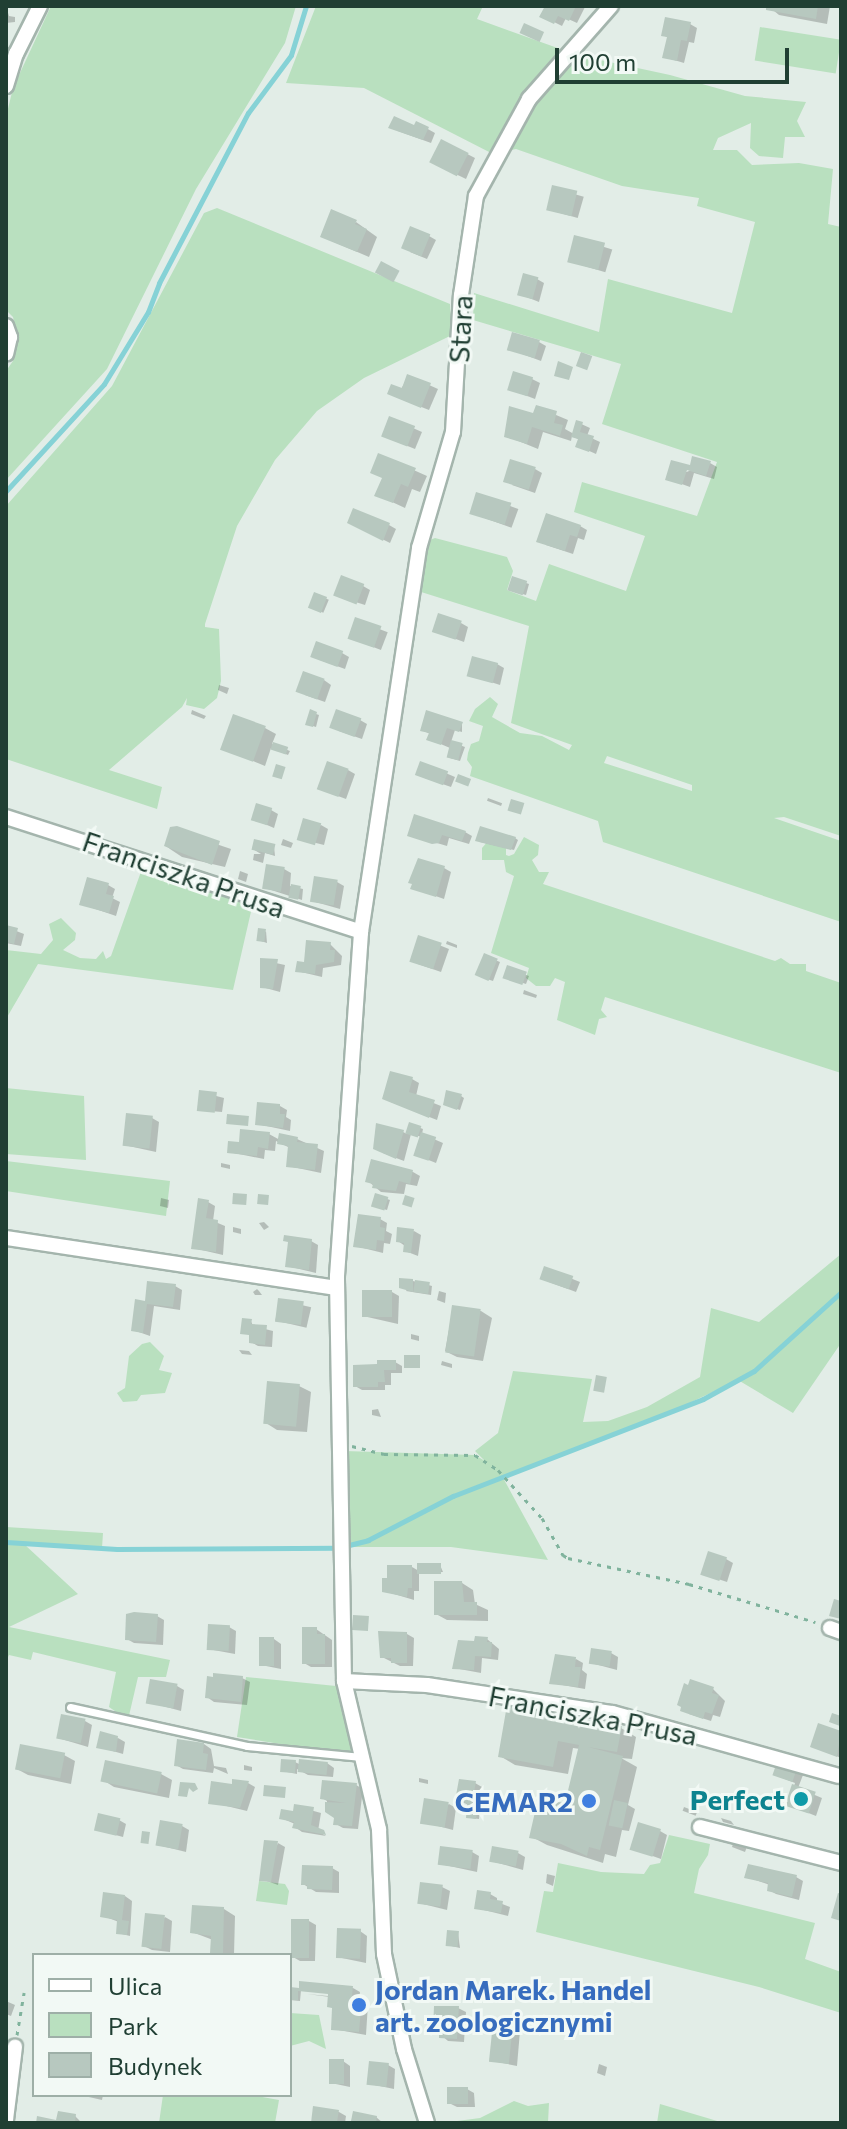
<!DOCTYPE html>
<html>
<head>
<meta charset="utf-8">
<style>
  body { margin:0 }
  #map { position:relative; width:847px; height:2129px; overflow:hidden; background:#e2ede7; font-family:Commissioner,sans-serif }
  div>[style] { position:absolute }
  .green>* { inset:0; background:#b9e0bf; transform-origin:0 0 }
  .shadow>* { inset:0; background:#0003; transform-origin:0 0 }
  .stream>* { height:5px; margin:-2.5px; padding:0 2.5px; transform-origin:2.5px; border-radius:2.5px; background:#86d2d6 }
  .building>* { inset:0; background:#b7c8bf; transform-origin:0 0 }
  .path>* { height:3px; margin-top:-1.5px; transform-origin:0; background:repeating-linear-gradient(90deg,#80b39d 0 4px,transparent 0 10px) }
  .roads { filter:drop-shadow(2px 0 #a4b5ad) drop-shadow(-2px 0 #a4b5ad) drop-shadow(0 2px #a4b5ad) drop-shadow(0 -2px #a4b5ad) }
  .lane>* { height:7px; margin:-3.5px; padding:0 3.5px; transform-origin:3.5px; border-radius:3.5px; background:#fff }
  .street>* { height:14px; margin:-7px; padding:0 7px; transform-origin:7px; border-radius:7px; background:#fff }
  .dots>* { width:22px; height:22px; translate:-50% -50%; box-sizing:border-box; border:4px solid #f2f9f5; border-radius:50% }
  span { translate:-50% -50%; white-space:nowrap; text-align:center; line-height:1.15; -webkit-text-stroke:6px #f2f9f5; paint-order:stroke }
  .street-label { font-size:28px; color:#203f33 }
  .culture-label { font-size:28px; color:#0d838f; font-weight:700 }
  .right { translate:-100% -50%; text-align:right }
  .shop-label { font-size:28px; color:#366cbe; font-weight:700 }
  .left { translate:0 -50%; text-align:left }
  .frame { position:absolute; inset:0; border:8px solid #203f33; pointer-events:none }
  .legend { position:absolute; left:32px; top:1953px; width:260px; height:144px; box-sizing:border-box; background:#f2f9f5; border:2px solid #9eafa7; margin:0; padding:10px 14px; list-style:none; font-size:24px; color:#203f33 }
  .legend li { display:flex; align-items:center; gap:16px; height:40px }
  .legend b { width:40px; border:2px solid #9eafa7 }
  .scale { position:absolute; left:555px; top:48px; width:234px; height:36px; box-sizing:border-box; border:4px solid #203f33; border-top:0; padding-left:10px; font-size:24px; line-height:28px; white-space:nowrap; color:#203f33; -webkit-text-stroke:6px #f2f9f5; paint-order:stroke }
</style>
</head>
<body>
<div id="map">
  <div class="green">
    <div style="clip-path:polygon(51px 6px,296px 6px,285px 43px,196px 189px,107px 369px,6px 480px,6px 371px,13px 361px,18px 340px,13px 317px,6px 310px,6px 117px,13px 88px)"></div>
    <div style="clip-path:polygon(evenodd,316px 6px,483px 6px,477px 19px,577px 55px,670px 75px,745px 96px,806px 102px,797px 121px,805px 137px,785px 137px,783px 158px,759px 156px,750px 148px,751px 123px,718px 138px,713px 150px,737px 150px,752px 165px,799px 163px,833px 169px,828px 224px,841px 227px,841px 836px,784px 817px,774px 818px,841px 841px,841px 922px,603px 842px,598px 821px,470px 776px,472px 767px,467px 760px,468px 753px,471px 744px,479px 741px,483px 726px,469px 721px,475px 709px,490px 697px,498px 704px,492px 717px,520px 733px,542px 736px,569px 750px,572px 745px,511px 723px,529px 626px,418px 591px,430px 540px,435px 538px,507px 557px,513px 571px,507px 590px,536px 601px,549px 564px,626px 591px,645px 536px,574px 512px,582px 482px,697px 516px,717px 462px,602px 424px,621px 364px,473px 320px,474px 293px,599px 332px,608px 279px,732px 313px,755px 222px,697px 206px,699px 198px,622px 186px,516px 149px,493px 154px,364px 88px,286px 83px,316px 6px,607px 756px,692px 785px,692px 791px,604px 763px,607px 756px)"></div>
    <div style="left:760px;top:27px;width:82px;height:34px;rotate:9deg"></div>
    <div style="clip-path:polygon(217px 208px,450px 304px,452px 335px,364px 378px,317px 411px,275px 460px,237px 526px,205px 624px,205px 627px,219px 629px,221px 681px,217px 698px,204px 709px,186px 705px,187px 698px,182px 707px,109px 770px,162px 787px,157px 809px,6px 759px,6px 506px,112px 386px,204px 213px)"></div>
    <div style="clip-path:polygon(524px 837px,539px 845px,538px 855px,532px 860px,539px 872px,549px 872px,543px 884px,775px 961px,781px 958px,790px 964px,806px 964px,806px 971px,841px 983px,841px 1073px,605px 997px,601px 1010px,607px 1017px,599px 1019px,595px 1035px,557px 1020px,565px 982px,555px 978px,550px 986px,536px 986px,526px 978px,529px 968px,491px 953px,514px 876px,506px 872px,504px 860px,482px 860px,482px 848px,489px 840px,506px 848px,506px 855px,509px 856px,514px 854px)"></div>
    <div style="clip-path:polygon(143px 866px,253px 903px,233px 990px,38px 964px,6px 1019px,6px 950px,41px 954px,53px 940px,49px 924px,61px 918px,76px 933px,75px 940px,63px 950px,80px 958px,96px 959px,103px 951px,106px 959px,111px 956px)"></div>
    <div style="clip-path:polygon(6px 1088px,84px 1096px,86px 1160px,6px 1154px)"></div>
    <div style="clip-path:polygon(6px 1161px,170px 1181px,166px 1216px,6px 1191px)"></div>
    <div style="clip-path:polygon(841px 1254px,841px 1343px,793px 1413px,738px 1380px,664px 1415px,502px 1476px,548px 1560px,451px 1547px,346px 1547px,344px 1451px,475px 1455px,485px 1461px,475px 1451px,498px 1433px,513px 1371px,592px 1379px,583px 1422px,608px 1421px,647px 1407px,700px 1377px,711px 1308px,759px 1322px)"></div>
    <div style="clip-path:polygon(150px 1342px,164px 1356px,159px 1370px,172px 1373px,165px 1393px,141px 1395px,137px 1401px,123px 1402px,117px 1393px,125px 1388px,129px 1356px,142px 1344px)"></div>
    <div style="clip-path:polygon(6px 1527px,103px 1533px,102px 1548px,24px 1544px,78px 1594px,9px 1627px,170px 1660px,166px 1677px,138px 1677px,128px 1720px,109px 1707px,116px 1672px,33px 1652px,31px 1660px,9px 1655px,6px 1661px)"></div>
    <div style="clip-path:polygon(246px 1677px,336px 1686px,355px 1752px,335px 1753px,237px 1737px)"></div>
    <div style="clip-path:polygon(669px 1835px,710px 1844px,708px 1855px,699px 1869px,694px 1893px,815px 1923px,805px 1959px,841px 1972px,841px 2013px,759px 1987px,536px 1932px,544px 1891px,553px 1892px,558px 1863px,601px 1872px,644px 1874px,650px 1865px,660px 1863px)"></div>
    <div style="clip-path:polygon(259px 1881px,285px 1884px,289px 1891px,287px 1905px,256px 1901px)"></div>
    <div style="clip-path:polygon(290px 2013px,319px 2015px,326px 2049px,309px 2041px,290px 2046px)"></div>
    <div style="clip-path:polygon(163px 2095px,251px 2095px,279px 2100px,275px 2123px,159px 2123px)"></div>
    <div style="clip-path:polygon(514px 2101px,528px 2106px,549px 2103px,548px 2123px,442px 2123px,480px 2118px)"></div>
    <div style="clip-path:polygon(660px 2104px,724px 2123px,657px 2123px)"></div>
  </div>
  <div class="shadow">
    <div style="clip-path:polygon(6px 6px,9px 16px,15px 17px,15px 22px,6px 23px)"></div>
    <div style="clip-path:polygon(547px 6px,583px 6px,585px 7px,577px 23px,566px 18px,562px 26px,542px 16px)"></div>
    <div style="clip-path:polygon(768px 6px,830px 6px,827px 24px,779px 15px)"></div>
    <div style="clip-path:polygon(690px 24px,697px 28px,694px 43px,689px 42px,684px 63px,664px 57px,669px 38px,663px 35px)"></div>
    <div style="clip-path:polygon(417px 123px,435px 133px,431px 143px,398px 131px,415px 128px)"></div>
    <div style="clip-path:polygon(442px 141px,475px 158px,466px 179px,439px 166px)"></div>
    <div style="left:553px;top:188px;width:32px;height:22px;rotate:16deg"></div>
    <div style="clip-path:polygon(356px 222px,377px 237px,369px 257px,334px 242px)"></div>
    <div style="clip-path:polygon(429px 236px,436px 240px,427px 259px,410px 252px)"></div>
    <div style="left:575px;top:238px;width:39px;height:24px;rotate:17deg"></div>
    <div style="clip-path:polygon(537px 279px,544px 283px,539px 302px,519px 294px)"></div>
    <div style="clip-path:polygon(539px 342px,546px 346px,541px 361px,509px 349px)"></div>
    <div style="clip-path:polygon(409px 376px,438px 389px,429px 410px,396px 397px)"></div>
    <div style="clip-path:polygon(532px 379px,540px 383px,535px 399px,509px 389px)"></div>
    <div style="clip-path:polygon(537px 407px,568px 420px,565px 429px,574px 434px,577px 422px,590px 428px,587px 436px,600px 442px,596px 454px,578px 446px,580px 440px,572px 436px,571px 441px,543px 432px,538px 449px,506px 436px,535px 415px)"></div>
    <div style="clip-path:polygon(390px 418px,422px 432px,415px 449px,390px 439px)"></div>
    <div style="clip-path:polygon(380px 455px,427px 476px,420px 492px,412px 489px,405px 508px,377px 495px,383px 478px)"></div>
    <div style="clip-path:polygon(710px 463px,717px 467px,714px 479px,694px 473px,690px 487px,668px 479px)"></div>
    <div style="clip-path:polygon(535px 469px,542px 473px,535px 493px,512px 485px)"></div>
    <div style="left:477px;top:494px;width:44px;height:20px;rotate:20deg"></div>
    <div style="clip-path:polygon(389px 525px,396px 529px,390px 543px,356px 526px)"></div>
    <div style="clip-path:polygon(580px 526px,587px 530px,584px 540px,578px 538px,573px 554px,546px 545px)"></div>
    <div style="clip-path:polygon(526px 583px,529px 584px,526px 595px,512px 591px)"></div>
    <div style="clip-path:polygon(363px 586px,370px 590px,365px 605px,343px 598px)"></div>
    <div style="left:315px;top:594px;width:15px;height:14px;rotate:23deg"></div>
    <div style="left:356px;top:620px;width:34px;height:19px;rotate:21deg"></div>
    <div style="clip-path:polygon(461px 623px,468px 627px,464px 642px,434px 631px)"></div>
    <div style="clip-path:polygon(342px 653px,349px 657px,345px 669px,320px 660px)"></div>
    <div style="clip-path:polygon(497px 664px,504px 668px,500px 685px,469px 675px)"></div>
    <div style="clip-path:polygon(324px 680px,331px 685px,325px 702px,305px 695px)"></div>
    <div style="clip-path:polygon(219px 685px,229px 688px,227px 694px,218px 690px)"></div>
    <div style="clip-path:polygon(192px 710px,206px 716px,204px 719px,191px 714px)"></div>
    <div style="clip-path:polygon(316px 714px,319px 715px,316px 727px,310px 725px)"></div>
    <div style="clip-path:polygon(360px 720px,367px 724px,362px 739px,339px 731px)"></div>
    <div style="clip-path:polygon(462px 724px,462px 732px,455px 730px,451px 742px,465px 747px,460px 761px,450px 758px,450px 748px,429px 739px,430px 734px,422px 730px)"></div>
    <div style="clip-path:polygon(265px 728px,276px 734px,272px 744px,290px 751px,288px 755px,271px 748px,265px 766px,224px 749px)"></div>
    <div style="clip-path:polygon(422px 763px,455px 777px,451px 787px,425px 778px)"></div>
    <div style="clip-path:polygon(348px 770px,355px 774px,346px 799px,327px 792px)"></div>
    <div style="left:488px;top:798px;width:15px;height:3px;rotate:20deg"></div>
    <div style="clip-path:polygon(271px 810px,278px 814px,274px 828px,253px 819px)"></div>
    <div style="clip-path:polygon(321px 825px,328px 829px,324px 845px,300px 839px)"></div>
    <div style="clip-path:polygon(172px 829px,231px 849px,225px 867px,182px 857px,170px 849px,166px 846px)"></div>
    <div style="clip-path:polygon(465px 832px,472px 836px,469px 844px,449px 838px,447px 846px,410px 835px)"></div>
    <div style="clip-path:polygon(515px 838px,518px 840px,514px 850px,480px 842px)"></div>
    <div style="clip-path:polygon(283px 839px,293px 843px,291px 848px,281px 845px)"></div>
    <div style="clip-path:polygon(274px 846px,275px 856px,265px 853px,263px 863px,253px 860px,254px 854px,261px 854px,253px 849px)"></div>
    <div style="clip-path:polygon(444px 868px,451px 872px,444px 899px,413px 888px)"></div>
    <div style="clip-path:polygon(284px 869px,291px 873px,290px 886px,303px 889px,302px 900px,265px 888px)"></div>
    <div style="clip-path:polygon(240px 871px,248px 874px,246px 882px,238px 879px)"></div>
    <div style="clip-path:polygon(337px 882px,344px 886px,340px 909px,312px 901px)"></div>
    <div style="clip-path:polygon(108px 885px,115px 889px,112px 898px,120px 902px,116px 916px,81px 904px)"></div>
    <div style="clip-path:polygon(6px 927px,24px 934px,21px 946px,6px 943px)"></div>
    <div style="clip-path:polygon(266px 931px,267px 943px,258px 940px)"></div>
    <div style="clip-path:polygon(419px 937px,449px 949px,441px 972px,418px 964px)"></div>
    <div style="clip-path:polygon(447px 941px,457px 945px,457px 948px,446px 944px)"></div>
    <div style="clip-path:polygon(330px 944px,342px 956px,341px 965px,323px 968px,322px 977px,297px 971px)"></div>
    <div style="clip-path:polygon(485px 956px,500px 962px,493px 981px,481px 977px)"></div>
    <div style="clip-path:polygon(262px 960px,285px 965px,280px 992px,262px 987px)"></div>
    <div style="clip-path:polygon(508px 968px,529px 976px,526px 984px,508px 978px)"></div>
    <div style="clip-path:polygon(524px 990px,537px 995px,536px 998px,523px 994px)"></div>
    <div style="clip-path:polygon(412px 1079px,419px 1083px,416px 1096px,441px 1106px,437px 1120px,391px 1102px)"></div>
    <div style="clip-path:polygon(201px 1092px,224px 1098px,222px 1112px,198px 1110px)"></div>
    <div style="clip-path:polygon(461px 1096px,464px 1098px,460px 1110px,448px 1106px)"></div>
    <div style="clip-path:polygon(280px 1106px,287px 1110px,286px 1117px,291px 1120px,290px 1131px,257px 1124px)"></div>
    <div style="clip-path:polygon(152px 1118px,159px 1122px,156px 1152px,124px 1145px)"></div>
    <div style="clip-path:polygon(410px 1124px,423px 1129px,422px 1134px,443px 1143px,436px 1163px,416px 1155px,422px 1137px,411px 1134px,404px 1161px,383px 1153px,403px 1132px,407px 1134px)"></div>
    <div style="clip-path:polygon(269px 1134px,280px 1140px,297px 1139px,324px 1151px,321px 1173px,288px 1166px,290px 1148px,276px 1141px,275px 1151px,265px 1150px,264px 1159px,229px 1152px)"></div>
    <div style="clip-path:polygon(373px 1162px,413px 1172px,420px 1176px,417px 1186px,406px 1184px,404px 1194px,381px 1192px,368px 1181px)"></div>
    <div style="clip-path:polygon(221px 1163px,230px 1165px,230px 1169px,221px 1167px)"></div>
    <div style="clip-path:polygon(161px 1198px,169px 1200px,168px 1208px,160px 1206px)"></div>
    <div style="clip-path:polygon(387px 1199px,390px 1200px,387px 1210px,376px 1207px)"></div>
    <div style="clip-path:polygon(208px 1202px,215px 1206px,213px 1221px,225px 1226px,223px 1255px,193px 1248px)"></div>
    <div style="clip-path:polygon(380px 1219px,387px 1223px,386px 1231px,392px 1234px,390px 1244px,384px 1243px,383px 1253px,355px 1246px)"></div>
    <div style="clip-path:polygon(264px 1222px,269px 1227px,264px 1230px,259px 1223px)"></div>
    <div style="clip-path:polygon(233px 1227px,241px 1229px,241px 1234px,233px 1232px)"></div>
    <div style="clip-path:polygon(414px 1231px,421px 1235px,418px 1256px,405px 1251px,405px 1246px,398px 1241px)"></div>
    <div style="clip-path:polygon(311px 1241px,318px 1245px,316px 1273px,287px 1266px,290px 1243px)"></div>
    <div style="clip-path:polygon(545px 1268px,580px 1282px,576px 1292px,549px 1282px)"></div>
    <div style="clip-path:polygon(413px 1281px,432px 1286px,431px 1295px,406px 1291px)"></div>
    <div style="clip-path:polygon(175px 1286px,182px 1290px,180px 1310px,154px 1306px,150px 1336px,133px 1330px,146px 1303px)"></div>
    <div style="clip-path:polygon(257px 1289px,259px 1291px,262px 1295px,255px 1295px,253px 1292px)"></div>
    <div style="clip-path:polygon(439px 1291px,446px 1293px,445px 1303px,437px 1300px)"></div>
    <div style="clip-path:polygon(392px 1292px,399px 1296px,398px 1324px,363px 1316px)"></div>
    <div style="left:280px;top:1300px;width:32px;height:21px;rotate:13deg"></div>
    <div style="clip-path:polygon(453px 1308px,481px 1311px,492px 1318px,483px 1361px,457px 1357px,445px 1351px)"></div>
    <div style="clip-path:polygon(251px 1321px,253px 1326px,273px 1331px,272px 1347px,258px 1346px,251px 1342px,252px 1335px,242px 1333px)"></div>
    <div style="clip-path:polygon(411px 1334px,419px 1336px,419px 1341px,411px 1339px)"></div>
    <div style="clip-path:polygon(239px 1350px,249px 1351px,252px 1355px,242px 1354px)"></div>
    <div style="clip-path:polygon(442px 1361px,452px 1364px,452px 1368px,441px 1365px)"></div>
    <div style="clip-path:polygon(395px 1362px,402px 1366px,402px 1373px,391px 1373px,391px 1385px,385px 1385px,385px 1390px,362px 1390px,355px 1386px)"></div>
    <div style="clip-path:polygon(299px 1386px,311px 1392px,307px 1432px,277px 1430px,266px 1423px)"></div>
    <div style="clip-path:polygon(378px 1409px,381px 1417px,372px 1415px,372px 1410px)"></div>
    <div style="clip-path:polygon(726px 1559px,733px 1563px,727px 1582px,703px 1574px)"></div>
    <div style="clip-path:polygon(440px 1565px,443px 1572px,419px 1573px,419px 1591px,414px 1591px,414px 1600px,384px 1591px,412px 1567px,419px 1571px)"></div>
    <div style="clip-path:polygon(462px 1583px,473px 1590px,475px 1604px,488px 1610px,488px 1621px,447px 1620px,436px 1614px)"></div>
    <div style="clip-path:polygon(157px 1616px,164px 1620px,163px 1645px,134px 1643px,127px 1639px)"></div>
    <div style="clip-path:polygon(229px 1627px,236px 1631px,235px 1654px,208px 1649px)"></div>
    <div style="clip-path:polygon(316px 1629px,332px 1640px,332px 1667px,311px 1667px,304px 1663px)"></div>
    <div style="clip-path:polygon(407px 1634px,414px 1638px,413px 1666px,400px 1666px,382px 1657px)"></div>
    <div style="clip-path:polygon(274px 1639px,281px 1644px,281px 1669px,261px 1665px)"></div>
    <div style="clip-path:polygon(487px 1639px,499px 1649px,498px 1660px,482px 1658px,481px 1673px,454px 1668px,476px 1644px)"></div>
    <div style="clip-path:polygon(611px 1653px,618px 1657px,617px 1670px,591px 1663px)"></div>
    <div style="clip-path:polygon(576px 1659px,583px 1663px,582px 1670px,587px 1674px,585px 1689px,551px 1683px)"></div>
    <div style="clip-path:polygon(242px 1678px,250px 1682px,247px 1705px,214px 1702px,207px 1697px,215px 1679px)"></div>
    <div style="clip-path:polygon(177px 1686px,184px 1690px,181px 1711px,148px 1702px)"></div>
    <div style="clip-path:polygon(713px 1689px,725px 1701px,720px 1717px,713px 1715px,711px 1721px,689px 1714px)"></div>
    <div style="clip-path:polygon(509px 1707px,621px 1728px,636px 1737px,632px 1759px,621px 1758px,637px 1767px,628px 1805px,635px 1809px,629px 1831px,622px 1830px,616px 1857px,605px 1854px,603px 1863px,547px 1845px,532px 1837px,567px 1805px,580px 1749px,573px 1748px,568px 1774px,515px 1765px,500px 1756px)"></div>
    <div style="clip-path:polygon(85px 1721px,92px 1725px,88px 1747px,58px 1738px)"></div>
    <div style="clip-path:polygon(819px 1726px,841px 1733px,841px 1758px,812px 1746px)"></div>
    <div style="clip-path:polygon(118px 1738px,125px 1742px,123px 1754px,99px 1747px)"></div>
    <div style="clip-path:polygon(204px 1744px,211px 1749px,214px 1766px,226px 1768px,228px 1774px,214px 1768px,213px 1773px,183px 1769px,176px 1765px)"></div>
    <div style="clip-path:polygon(64px 1755px,75px 1761px,71px 1784px,28px 1775px,17px 1769px)"></div>
    <div style="clip-path:polygon(295px 1762px,301px 1765px,327px 1763px,334px 1768px,333px 1777px,308px 1775px,297px 1769px,297px 1774px,282px 1771px)"></div>
    <div style="clip-path:polygon(244px 1765px,252px 1767px,252px 1771px,244px 1770px)"></div>
    <div style="clip-path:polygon(796px 1770px,803px 1775px,798px 1788px,822px 1798px,816px 1816px,788px 1805px,795px 1783px,775px 1775px)"></div>
    <div style="clip-path:polygon(161px 1774px,172px 1780px,169px 1798px,114px 1787px,103px 1780px)"></div>
    <div style="clip-path:polygon(419px 1778px,428px 1780px,428px 1784px,419px 1782px)"></div>
    <div style="clip-path:polygon(248px 1783px,255px 1787px,247px 1811px,210px 1802px,234px 1786px)"></div>
    <div style="clip-path:polygon(475px 1783px,482px 1787px,479px 1819px,471px 1818px,469px 1805px,457px 1800px)"></div>
    <div style="clip-path:polygon(356px 1785px,363px 1789px,358px 1829px,343px 1828px,336px 1824px,336px 1817px,327px 1811px,327px 1801px,322px 1798px)"></div>
    <div style="clip-path:polygon(449px 1804px,456px 1808px,453px 1830px,423px 1822px)"></div>
    <div style="clip-path:polygon(296px 1806px,321px 1813px,318px 1831px,326px 1836px,302px 1832px,295px 1827px,295px 1824px,281px 1818px,294px 1814px)"></div>
    <div style="left:684px;top:1807px;width:14px;height:4px;rotate:21deg"></div>
    <div style="clip-path:polygon(721px 1818px,731px 1821px,734px 1825px,723px 1822px)"></div>
    <div style="clip-path:polygon(119px 1820px,126px 1824px,123px 1837px,97px 1830px)"></div>
    <div style="clip-path:polygon(182px 1826px,189px 1830px,186px 1852px,158px 1845px)"></div>
    <div style="clip-path:polygon(660px 1831px,667px 1835px,661px 1859px,633px 1849px)"></div>
    <div style="clip-path:polygon(734px 1840px,748px 1844px,745px 1852px,732px 1847px)"></div>
    <div style="clip-path:polygon(278px 1843px,285px 1847px,278px 1885px,261px 1879px)"></div>
    <div style="clip-path:polygon(472px 1852px,479px 1856px,477px 1872px,440px 1864px)"></div>
    <div style="clip-path:polygon(518px 1853px,525px 1857px,523px 1870px,491px 1861px)"></div>
    <div style="clip-path:polygon(332px 1868px,339px 1872px,339px 1893px,316px 1892px,303px 1884px)"></div>
    <div style="clip-path:polygon(547px 1874px,555px 1876px,553px 1886px,546px 1883px)"></div>
    <div style="clip-path:polygon(747px 1877px,796px 1877px,803px 1881px,799px 1900px,776px 1894px,769px 1890px,770px 1885px)"></div>
    <div style="clip-path:polygon(442px 1887px,450px 1891px,447px 1910px,419px 1903px)"></div>
    <div style="clip-path:polygon(490px 1894px,497px 1898px,497px 1902px,510px 1907px,508px 1916px,476px 1908px)"></div>
    <div style="clip-path:polygon(125px 1896px,132px 1901px,130px 1936px,118px 1933px,119px 1922px,103px 1916px)"></div>
    <div style="clip-path:polygon(224px 1909px,235px 1916px,234px 1955px,216px 1955px,212px 1952px,213px 1940px,192px 1932px)"></div>
    <div style="clip-path:polygon(165px 1917px,172px 1921px,170px 1952px,152px 1950px,144px 1946px)"></div>
    <div style="clip-path:polygon(309px 1921px,316px 1925px,315px 1961px,300px 1961px,293px 1957px)"></div>
    <div style="clip-path:polygon(360px 1931px,367px 1936px,366px 1963px,337px 1957px)"></div>
    <div style="clip-path:polygon(458px 1933px,460px 1948px,447px 1945px)"></div>
    <div style="clip-path:polygon(353px 1988px,360px 1992px,359px 1999px,368px 2004px,366px 2035px,333px 2029px,334px 2009px,330px 1997px,307px 1994px,338px 1997px,338px 1993px,301px 1990px,300px 2001px,290px 2000px,290px 1989px)"></div>
    <div style="clip-path:polygon(6px 2001px,15px 2005px,11px 2016px,6px 2014px)"></div>
    <div style="clip-path:polygon(458px 2008px,466px 2012px,464px 2042px,448px 2041px,435px 2030px)"></div>
    <div style="clip-path:polygon(495px 2026px,520px 2031px,517px 2066px,493px 2061px)"></div>
    <div style="clip-path:polygon(343px 2061px,350px 2066px,350px 2087px,331px 2083px)"></div>
    <div style="clip-path:polygon(599px 2064px,607px 2067px,605px 2076px,597px 2073px)"></div>
    <div style="clip-path:polygon(388px 2065px,395px 2069px,394px 2089px,370px 2084px)"></div>
    <div style="clip-path:polygon(467px 2089px,474px 2093px,475px 2107px,457px 2107px,449px 2103px)"></div>
    <div style="clip-path:polygon(80px 2095px,103px 2095px,102px 2100px)"></div>
    <div style="clip-path:polygon(315px 2108px,339px 2112px,346px 2116px,345px 2123px,313px 2123px)"></div>
    <div style="clip-path:polygon(75px 2116px,82px 2123px,38px 2123px,57px 2122px)"></div>
    <div style="clip-path:polygon(376px 2117px,383px 2123px,353px 2120px)"></div>
  </div>
  <div class="stream">
    <div style="left:6px;top:491px;width:145px;rotate:-47.5deg"></div>
    <div style="left:104px;top:384px;width:84px;rotate:-58.6deg"></div>
    <div style="left:148px;top:312px;width:31px;rotate:-69deg"></div>
    <div style="left:159px;top:283px;width:192px;rotate:-62.4deg"></div>
    <div style="left:248px;top:113px;width:72px;rotate:-53.4deg"></div>
    <div style="left:291px;top:55px;width:51px;rotate:-73deg"></div>
    <div style="left:6px;top:1542px;width:111px;rotate:3.6deg"></div>
    <div style="left:117px;top:1549px;width:220px;rotate:-0.3deg"></div>
    <div style="left:337px;top:1548px;width:32px;rotate:-14deg"></div>
    <div style="left:368px;top:1540px;width:96px;rotate:-27.4deg"></div>
    <div style="left:453px;top:1496px;width:268px;rotate:-21.2deg"></div>
    <div style="left:703px;top:1399px;width:58px;rotate:-28.8deg"></div>
    <div style="left:754px;top:1371px;width:118px;rotate:-42.2deg"></div>
  </div>
  <div class="building">
    <div style="clip-path:polygon(545px 6px,576px 6px,569px 21px,558px 16px,554px 24px,539px 17px)"></div>
    <div style="clip-path:polygon(766px 6px,818px 6px,816px 19px,766px 10px)"></div>
    <div style="clip-path:polygon(665px 17px,691px 22px,687px 41px,681px 40px,677px 61px,662px 58px,667px 37px,661px 36px)"></div>
    <div style="left:524px;top:23px;width:22px;height:11px;rotate:24deg"></div>
    <div style="clip-path:polygon(394px 116px,414px 125px,416px 121px,429px 127px,423px 140px,388px 128px)"></div>
    <div style="left:441px;top:139px;width:31px;height:26px;rotate:27deg"></div>
    <div style="left:552px;top:185px;width:26px;height:26px;rotate:13deg"></div>
    <div style="clip-path:polygon(331px 209px,357px 220px,355px 224px,367px 229px,357px 252px,320px 237px)"></div>
    <div style="left:410px;top:226px;width:22px;height:24px;rotate:22deg"></div>
    <div style="left:574px;top:235px;width:32px;height:28px;rotate:14deg"></div>
    <div style="left:381px;top:261px;width:21px;height:13px;rotate:28deg"></div>
    <div style="left:523px;top:273px;width:16px;height:23px;rotate:15deg"></div>
    <div style="left:512px;top:332px;width:29px;height:19px;rotate:16deg"></div>
    <div style="left:581px;top:352px;width:12px;height:15px;rotate:20deg"></div>
    <div style="clip-path:polygon(558px 361px,573px 367px,569px 380px,554px 376px)"></div>
    <div style="left:513px;top:371px;width:21px;height:20px;rotate:17deg"></div>
    <div style="clip-path:polygon(407px 374px,431px 383px,421px 408px,387px 394px,391px 384px,402px 388px)"></div>
    <div style="clip-path:polygon(536px 405px,557px 411px,554px 423px,563px 425px,560px 436px,532px 427px,527px 444px,504px 437px,509px 406px,533px 413px)"></div>
    <div style="left:389px;top:416px;width:28px;height:22px;rotate:21deg"></div>
    <div style="clip-path:polygon(576px 420px,583px 422px,580px 432px,594px 436px,589px 452px,575px 447px,578px 439px,571px 437px)"></div>
    <div style="clip-path:polygon(378px 453px,416px 468px,408px 487px,401px 484px,393px 503px,374px 496px,382px 478px,370px 473px)"></div>
    <div style="clip-path:polygon(692px 456px,711px 461px,706px 476px,687px 470px,682px 485px,665px 480px,671px 460px,690px 465px)"></div>
    <div style="left:510px;top:459px;width:27px;height:24px;rotate:17deg"></div>
    <div style="left:476px;top:492px;width:37px;height:23px;rotate:17deg"></div>
    <div style="clip-path:polygon(353px 508px,390px 523px,383px 541px,347px 523px)"></div>
    <div style="clip-path:polygon(546px 513px,581px 525px,577px 537px,570px 535px,565px 551px,536px 542px)"></div>
    <div style="left:341px;top:575px;width:25px;height:22px;rotate:21deg"></div>
    <div style="left:512px;top:576px;width:16px;height:15px;rotate:18deg"></div>
    <div style="left:314px;top:592px;width:14px;height:17px;rotate:21deg"></div>
    <div style="left:438px;top:613px;width:25px;height:20px;rotate:18deg"></div>
    <div style="left:355px;top:617px;width:28px;height:23px;rotate:19deg"></div>
    <div style="left:316px;top:641px;width:29px;height:17px;rotate:20deg"></div>
    <div style="left:472px;top:656px;width:27px;height:21px;rotate:15deg"></div>
    <div style="left:303px;top:671px;width:23px;height:22px;rotate:20deg"></div>
    <div style="clip-path:polygon(310px 709px,317px 712px,313px 727px,305px 725px)"></div>
    <div style="left:336px;top:709px;width:27px;height:20px;rotate:20deg"></div>
    <div style="clip-path:polygon(426px 710px,463px 722px,459px 732px,447px 728px,441px 745px,426px 740px,429px 733px,420px 731px)"></div>
    <div style="left:233px;top:714px;width:35px;height:38px;rotate:20deg"></div>
    <div style="left:451px;top:740px;width:12px;height:18px;rotate:14deg"></div>
    <div style="left:273px;top:742px;width:16px;height:8px;rotate:18deg"></div>
    <div style="left:327px;top:761px;width:23px;height:30px;rotate:20deg"></div>
    <div style="left:420px;top:761px;width:30px;height:15px;rotate:20deg"></div>
    <div style="left:276px;top:764px;width:10px;height:13px;rotate:17deg"></div>
    <div style="left:458px;top:774px;width:14px;height:8px;rotate:21deg"></div>
    <div style="left:511px;top:799px;width:14px;height:12px;rotate:17deg"></div>
    <div style="left:256px;top:803px;width:17px;height:18px;rotate:17deg"></div>
    <div style="clip-path:polygon(414px 814px,466px 831px,462px 841px,442px 835px,439px 843px,432px 844px,407px 836px)"></div>
    <div style="left:303px;top:818px;width:19px;height:23px;rotate:16deg"></div>
    <div style="clip-path:polygon(177px 826px,220px 841px,212px 865px,164px 846px,170px 827px)"></div>
    <div style="clip-path:polygon(480px 826px,516px 837px,511px 850px,475px 841px)"></div>
    <div style="left:254px;top:839px;width:22px;height:11px;rotate:13deg"></div>
    <div style="clip-path:polygon(418px 858px,445px 866px,436px 897px,410px 889px,412px 884px,408px 883px)"></div>
    <div style="left:266px;top:864px;width:19px;height:25px;rotate:9deg"></div>
    <div style="left:314px;top:876px;width:24px;height:26px;rotate:9deg"></div>
    <div style="clip-path:polygon(87px 877px,109px 883px,106px 894px,114px 896px,109px 913px,79px 905px)"></div>
    <div style="left:291px;top:884px;width:10px;height:14px;rotate:11deg"></div>
    <div style="clip-path:polygon(6px 925px,18px 928px,14px 944px,6px 942px)"></div>
    <div style="left:258px;top:928px;width:8px;height:13px;rotate:7deg"></div>
    <div style="left:418px;top:935px;width:25px;height:28px;rotate:18deg"></div>
    <div style="clip-path:polygon(306px 940px,331px 942px,330px 950px,335px 950px,334px 962px,316px 965px,315px 974px,295px 972px,297px 961px,304px 962px)"></div>
    <div style="left:484px;top:953px;width:15px;height:24px;rotate:23deg"></div>
    <div style="clip-path:polygon(260px 958px,278px 959px,273px 989px,260px 988px)"></div>
    <div style="left:507px;top:965px;width:21px;height:14px;rotate:19deg"></div>
    <div style="clip-path:polygon(390px 1071px,413px 1077px,409px 1092px,435px 1100px,429px 1118px,382px 1099px)"></div>
    <div style="left:199px;top:1090px;width:18px;height:21px;rotate:6deg"></div>
    <div style="clip-path:polygon(446px 1090px,462px 1094px,457px 1110px,443px 1105px)"></div>
    <div style="clip-path:polygon(257px 1102px,280px 1104px,280px 1114px,285px 1114px,283px 1128px,255px 1125px)"></div>
    <div style="left:126px;top:1113px;width:27px;height:33px;rotate:6deg"></div>
    <div style="left:227px;top:1114px;width:22px;height:10px;rotate:5deg"></div>
    <div style="left:409px;top:1122px;width:13px;height:12px;rotate:18deg"></div>
    <div style="clip-path:polygon(376px 1123px,404px 1130px,396px 1159px,373px 1149px)"></div>
    <div style="clip-path:polygon(240px 1129px,270px 1132px,268px 1149px,258px 1147px,257px 1156px,227px 1153px,228px 1141px,239px 1142px)"></div>
    <div style="left:421px;top:1132px;width:16px;height:25px;rotate:18deg"></div>
    <div style="clip-path:polygon(279px 1133px,298px 1137px,297px 1142px,318px 1144px,315px 1170px,286px 1167px,288px 1146px,277px 1144px)"></div>
    <div style="clip-path:polygon(371px 1159px,413px 1170px,410px 1184px,399px 1181px,396px 1191px,372px 1188px,373px 1184px,365px 1182px)"></div>
    <div style="left:233px;top:1193px;width:14px;height:11px;rotate:4deg"></div>
    <div style="left:375px;top:1193px;width:14px;height:14px;rotate:17deg"></div>
    <div style="left:258px;top:1194px;width:11px;height:10px;rotate:5deg"></div>
    <div style="left:405px;top:1195px;width:10px;height:10px;rotate:17deg"></div>
    <div style="clip-path:polygon(198px 1198px,209px 1200px,206px 1218px,218px 1220px,216px 1252px,191px 1249px)"></div>
    <div style="clip-path:polygon(358px 1214px,381px 1217px,380px 1227px,385px 1228px,384px 1241px,377px 1240px,376px 1250px,353px 1247px)"></div>
    <div style="clip-path:polygon(397px 1227px,414px 1229px,411px 1253px,403px 1252px,404px 1243px,396px 1242px)"></div>
    <div style="clip-path:polygon(284px 1235px,312px 1239px,309px 1270px,285px 1267px,288px 1242px,283px 1241px)"></div>
    <div style="left:544px;top:1266px;width:31px;height:14px;rotate:19deg"></div>
    <div style="clip-path:polygon(399px 1278px,413px 1279px,413px 1292px,399px 1288px)"></div>
    <div style="left:415px;top:1280px;width:15px;height:12px;rotate:8deg"></div>
    <div style="clip-path:polygon(147px 1281px,176px 1284px,173px 1307px,147px 1304px,143px 1333px,131px 1331px,135px 1299px,145px 1301px)"></div>
    <div style="left:362px;top:1290px;width:30px;height:27px"></div>
    <div style="left:278px;top:1298px;width:26px;height:24px;rotate:7deg"></div>
    <div style="left:452px;top:1305px;width:29px;height:48px;rotate:8deg"></div>
    <div style="clip-path:polygon(242px 1318px,252px 1319px,251px 1324px,267px 1325px,265px 1345px,249px 1343px,249px 1335px,240px 1334px)"></div>
    <div style="left:404px;top:1355px;width:16px;height:13px"></div>
    <div style="clip-path:polygon(377px 1360px,396px 1360px,396px 1370px,384px 1370px,385px 1382px,378px 1382px,378px 1387px,353px 1387px,353px 1365px,377px 1364px)"></div>
    <div style="left:596px;top:1375px;width:11px;height:16px;rotate:10deg"></div>
    <div style="left:267px;top:1381px;width:33px;height:43px;rotate:5deg"></div>
    <div style="left:708px;top:1551px;width:20px;height:25px;rotate:18deg"></div>
    <div style="left:417px;top:1563px;width:24px;height:11px"></div>
    <div style="clip-path:polygon(387px 1565px,412px 1565px,412px 1588px,408px 1588px,407px 1597px,382px 1592px,382px 1578px,387px 1578px)"></div>
    <div style="clip-path:polygon(434px 1581px,462px 1581px,464px 1602px,477px 1602px,477px 1615px,434px 1615px)"></div>
    <div style="clip-path:polygon(834px 1599px,841px 1601px,841px 1619px,829px 1616px)"></div>
    <div style="clip-path:polygon(134px 1612px,158px 1614px,156px 1642px,125px 1640px,126px 1614px)"></div>
    <div style="left:353px;top:1615px;width:16px;height:15px;rotate:4deg"></div>
    <div style="left:208px;top:1624px;width:22px;height:26px;rotate:3deg"></div>
    <div style="clip-path:polygon(302px 1627px,317px 1627px,317px 1634px,325px 1634px,325px 1664px,302px 1664px)"></div>
    <div style="clip-path:polygon(378px 1631px,407px 1632px,407px 1663px,391px 1663px,391px 1658px,380px 1658px)"></div>
    <div style="clip-path:polygon(475px 1636px,488px 1637px,487px 1642px,492px 1642px,491px 1657px,475px 1656px,474px 1670px,452px 1669px,458px 1640px,474px 1641px)"></div>
    <div style="left:259px;top:1637px;width:15px;height:29px"></div>
    <div style="left:591px;top:1648px;width:21px;height:16px;rotate:8deg"></div>
    <div style="clip-path:polygon(555px 1654px,576px 1657px,575px 1667px,581px 1667px,578px 1687px,549px 1684px)"></div>
    <div style="clip-path:polygon(213px 1673px,243px 1676px,241px 1702px,205px 1698px,207px 1676px,213px 1677px)"></div>
    <div style="left:150px;top:1679px;width:28px;height:25px;rotate:10deg"></div>
    <div style="clip-path:polygon(690px 1679px,714px 1687px,712px 1693px,719px 1695px,712px 1714px,705px 1712px,703px 1719px,680px 1711px,681px 1707px,677px 1705px,684px 1683px,688px 1685px)"></div>
    <div style="clip-path:polygon(507px 1705px,622px 1726px,617px 1752px,588px 1747px,623px 1756px,600px 1850px,589px 1847px,587px 1856px,561px 1844px,529px 1838px,538px 1799px,565px 1803px,579px 1745px,558px 1741px,553px 1767px,498px 1757px)"></div>
    <div style="clip-path:polygon(832px 1713px,841px 1716px,840px 1726px,829px 1722px)"></div>
    <div style="left:61px;top:1714px;width:25px;height:25px;rotate:11deg"></div>
    <div style="clip-path:polygon(818px 1723px,841px 1731px,837px 1757px,810px 1747px)"></div>
    <div style="clip-path:polygon(100px 1731px,118px 1736px,116px 1752px,96px 1748px)"></div>
    <div style="clip-path:polygon(177px 1739px,204px 1743px,203px 1753px,208px 1754px,206px 1770px,174px 1766px)"></div>
    <div style="left:20px;top:1744px;width:46px;height:26px;rotate:11deg"></div>
    <div style="left:281px;top:1759px;width:15px;height:13px;rotate:4deg"></div>
    <div style="left:299px;top:1759px;width:29px;height:13px;rotate:6deg"></div>
    <div style="left:105px;top:1760px;width:58px;height:22px;rotate:12deg"></div>
    <div style="left:777px;top:1762px;width:21px;height:14px;rotate:19deg"></div>
    <div style="clip-path:polygon(232px 1779px,249px 1781px,240px 1808px,208px 1804px,211px 1781px,232px 1784px)"></div>
    <div style="clip-path:polygon(459px 1779px,476px 1781px,472px 1804px,478px 1805px,476px 1819px,466px 1818px,467px 1803px,455px 1801px)"></div>
    <div style="clip-path:polygon(322px 1780px,357px 1783px,352px 1826px,333px 1825px,334px 1818px,325px 1812px,325px 1802px,346px 1803px,320px 1799px)"></div>
    <div style="clip-path:polygon(180px 1782px,195px 1783px,198px 1789px,193px 1792px,189px 1788px,187px 1797px,178px 1796px)"></div>
    <div style="left:792px;top:1784px;width:25px;height:23px;rotate:18deg"></div>
    <div style="left:264px;top:1785px;width:22px;height:11px;rotate:5deg"></div>
    <div style="left:424px;top:1798px;width:25px;height:26px;rotate:9deg"></div>
    <div style="left:614px;top:1800px;width:14px;height:26px;rotate:12deg"></div>
    <div style="clip-path:polygon(294px 1804px,314px 1807px,311px 1825px,324px 1830px,326px 1835px,292px 1828px,294px 1822px,279px 1819px,281px 1809px,293px 1811px)"></div>
    <div style="left:98px;top:1813px;width:23px;height:18px;rotate:13deg"></div>
    <div style="left:160px;top:1820px;width:23px;height:26px;rotate:10deg"></div>
    <div style="left:638px;top:1822px;width:24px;height:29px;rotate:17deg"></div>
    <div style="left:142px;top:1831px;width:8px;height:12px;rotate:7deg"></div>
    <div style="clip-path:polygon(264px 1840px,278px 1841px,271px 1882px,259px 1881px)"></div>
    <div style="left:440px;top:1846px;width:33px;height:19px;rotate:7deg"></div>
    <div style="left:492px;top:1846px;width:27px;height:16px;rotate:10deg"></div>
    <div style="clip-path:polygon(748px 1864px,797px 1875px,792px 1897px,767px 1891px,768px 1883px,744px 1878px)"></div>
    <div style="clip-path:polygon(302px 1865px,333px 1866px,332px 1890px,307px 1889px,307px 1885px,301px 1885px)"></div>
    <div style="left:420px;top:1882px;width:23px;height:22px;rotate:7deg"></div>
    <div style="clip-path:polygon(477px 1890px,491px 1892px,490px 1899px,503px 1901px,501px 1913px,474px 1909px)"></div>
    <div style="clip-path:polygon(103px 1892px,125px 1895px,122px 1920px,129px 1921px,127px 1935px,116px 1934px,117px 1920px,100px 1917px)"></div>
    <div style="clip-path:polygon(838px 1893px,841px 1894px,841px 1921px,831px 1918px)"></div>
    <div style="clip-path:polygon(192px 1905px,224px 1907px,223px 1954px,210px 1953px,211px 1936px,190px 1933px)"></div>
    <div style="left:145px;top:1913px;width:20px;height:34px;rotate:6deg"></div>
    <div style="left:291px;top:1919px;width:18px;height:39px"></div>
    <div style="left:337px;top:1928px;width:24px;height:30px;rotate:2deg"></div>
    <div style="left:447px;top:1930px;width:12px;height:16px;rotate:5deg"></div>
    <div style="clip-path:polygon(299px 1981px,353px 1986px,352px 1996px,362px 1998px,359px 2032px,331px 2030px,332px 2008px,327px 2007px,328px 1994px,298px 1991px,298px 2000px,290px 2000px,290px 1987px,299px 1988px)"></div>
    <div style="clip-path:polygon(434px 2006px,459px 2006px,457px 2039px,439px 2038px,439px 2031px,433px 2031px)"></div>
    <div style="left:493px;top:2023px;width:20px;height:39px;rotate:6deg"></div>
    <div style="left:329px;top:2059px;width:15px;height:25px"></div>
    <div style="left:369px;top:2061px;width:20px;height:24px;rotate:6deg"></div>
    <div style="left:447px;top:2087px;width:21px;height:17px"></div>
    <div style="clip-path:polygon(313px 2106px,339px 2110px,337px 2122px,311px 2123px)"></div>
    <div style="clip-path:polygon(58px 2111px,76px 2114px,75px 2123px,36px 2123px,37px 2116px,56px 2120px)"></div>
    <div style="clip-path:polygon(353px 2111px,377px 2116px,376px 2123px,351px 2121px)"></div>
  </div>
  <div class="path">
    <div style="left:352px;top:1446px;width:33px;rotate:14deg"></div>
    <div style="left:384px;top:1454px;width:91px;rotate:0.6deg"></div>
    <div style="left:475px;top:1455px;width:27px;rotate:33deg"></div>
    <div style="left:498px;top:1470px;width:65px;rotate:47.5deg"></div>
    <div style="left:542px;top:1518px;width:43px;rotate:60.4deg"></div>
    <div style="left:563px;top:1555px;width:6px;rotate:31deg"></div>
    <div style="left:568px;top:1558px;width:124px;rotate:12.1deg"></div>
    <div style="left:689px;top:1584px;width:132px;rotate:16.8deg"></div>
    <div style="left:17px;top:2035px;width:43px;rotate:-80.5deg"></div>
  </div>
  <div class="roads">
    <div class="lane">
      <div style="left:70px;top:1707px;width:181px;rotate:12.4deg"></div>
      <div style="left:247px;top:1746px;width:115px;rotate:5.5deg"></div>
    </div>
    <div class="street">
      <div style="left:6px;top:86px;width:34px;rotate:-73deg"></div>
      <div style="left:16px;top:54px;width:54px;rotate:-63.4deg"></div>
      <div style="left:6px;top:326px;width:12px;rotate:70deg"></div>
      <div style="left:10px;top:337px;width:17px;rotate:103deg"></div>
      <div style="left:6px;top:817px;width:373px;rotate:17.9deg"></div>
      <div style="left:6px;top:1238px;width:334px;rotate:8.6deg"></div>
      <div style="left:830px;top:1628px;width:12px;rotate:20deg"></div>
      <div style="left:344px;top:1681px;width:83px;rotate:2.8deg"></div>
      <div style="left:427px;top:1685px;width:188px;rotate:8.6deg"></div>
      <div style="left:613px;top:1713px;width:234px;rotate:15.6deg"></div>
      <div style="left:700px;top:1827px;width:146px;rotate:14.3deg"></div>
      <div style="left:6px;top:2120px;width:74px;rotate:-83deg"></div>
      <div style="left:427px;top:2123px;width:77px;rotate:-107.3deg"></div>
      <div style="left:404px;top:2049px;width:97px;rotate:-101.9deg"></div>
      <div style="left:384px;top:1954px;width:125px;rotate:-92.3deg"></div>
      <div style="left:379px;top:1829px;width:152px;rotate:-103.3deg"></div>
      <div style="left:344px;top:1681px;width:405px;rotate:-91deg"></div>
      <div style="left:337px;top:1276px;width:345px;rotate:-86deg"></div>
      <div style="left:361px;top:932px;width:388px;rotate:-81.4deg"></div>
      <div style="left:419px;top:548px;width:121px;rotate:-73.7deg"></div>
      <div style="left:453px;top:432px;width:137px;rotate:-86.7deg"></div>
      <div style="left:461px;top:295px;width:100px;rotate:-81.4deg"></div>
      <div style="left:476px;top:196px;width:111px;rotate:-61.3deg"></div>
      <div style="left:529px;top:99px;width:124px;rotate:-48.6deg"></div>
    </div>
  </div>
  <div class="dots">
    <div style="left:801px;top:1799px;background:#0f9aa8"></div>
    <div style="left:589px;top:1801px;background:#3f7fe0"></div>
    <div style="left:359px;top:2005px;background:#3f7fe0"></div>
  </div>
  <div class="street-label">
    <span style="left:460px;top:329px;rotate:-87deg">Stara</span>
    <span style="left:184px;top:874px;rotate:19deg">Franciszka Prusa</span>
    <span style="left:593px;top:1715px;rotate:11deg">Franciszka Prusa</span>
  </div>
  <div class="culture-label">
    <span class="right" style="left:785px;top:1799px">Perfect</span>
  </div>
  <div class="shop-label">
    <span class="right" style="left:573px;top:1801px">CEMAR2</span>
    <span class="left" style="left:375px;top:2005px">Jordan Marek. Handel<br>art. zoologicznymi</span>
  </div>
  <div class="frame"></div>
  <ul class="legend">
  <li><b style="height:10px;background:#fff"></b>Ulica</li>
  <li><b style="height:22px;background:#b9e0bf"></b>Park</li>
  <li><b style="height:22px;background:#b7c8bf"></b>Budynek</li>
  </ul>
  <div class="scale">100 m</div>
</div>
</body>
</html>
